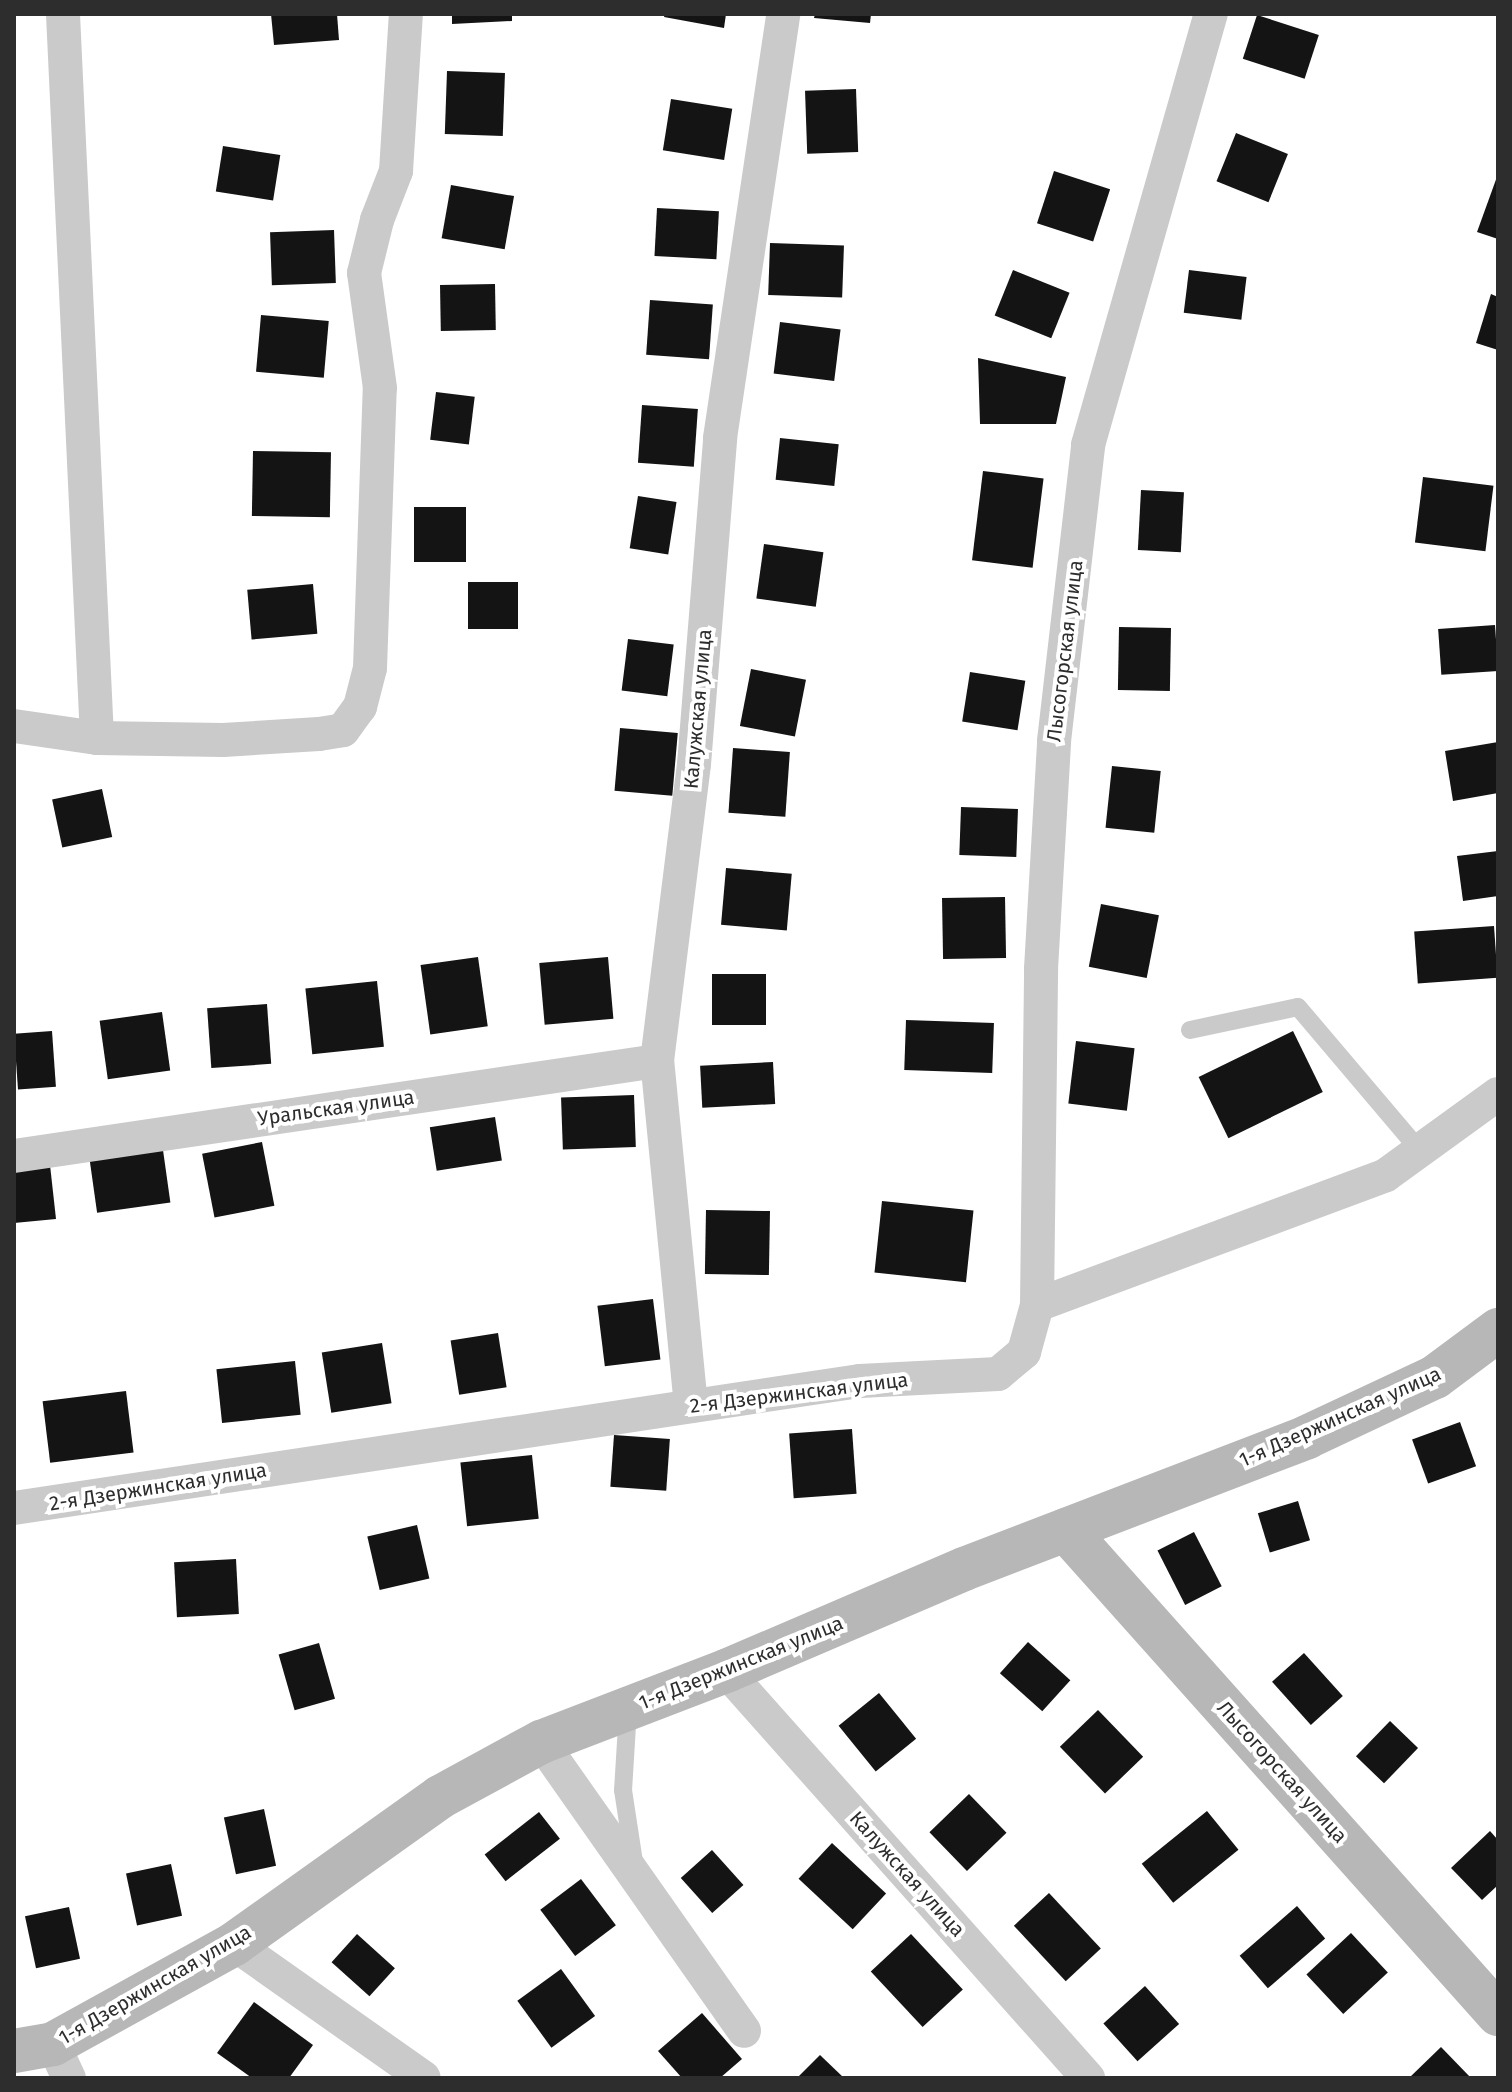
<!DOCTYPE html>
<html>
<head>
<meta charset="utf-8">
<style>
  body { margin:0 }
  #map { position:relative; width:1512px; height:2092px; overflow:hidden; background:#fff; font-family:"Fira Sans",sans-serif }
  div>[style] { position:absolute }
  .building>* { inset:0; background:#141414; transform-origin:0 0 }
  .lane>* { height:18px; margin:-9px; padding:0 9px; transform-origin:9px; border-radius:9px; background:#cacaca }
  .street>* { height:34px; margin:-17px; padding:0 17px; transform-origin:17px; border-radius:17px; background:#cacaca }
  .secondary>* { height:44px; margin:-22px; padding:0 22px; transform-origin:22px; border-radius:22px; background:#b7b7b7 }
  span { translate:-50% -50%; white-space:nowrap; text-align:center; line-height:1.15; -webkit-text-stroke:8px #fff; paint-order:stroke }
  .street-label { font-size:20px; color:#2d2d2d }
  .frame { position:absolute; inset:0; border:16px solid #2d2d2d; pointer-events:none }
</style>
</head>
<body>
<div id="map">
  <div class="building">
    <div style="clip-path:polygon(271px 14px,337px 14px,339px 40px,274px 45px)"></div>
    <div style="clip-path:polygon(452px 14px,512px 14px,512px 21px,452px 24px)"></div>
    <div style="clip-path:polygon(665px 14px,726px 14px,724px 28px,664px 17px)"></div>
    <div style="clip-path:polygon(815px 14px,871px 14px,870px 23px,814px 18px)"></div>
    <div style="left:1257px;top:15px;width:65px;height:46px;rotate:18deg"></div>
    <div style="left:447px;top:71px;width:58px;height:63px;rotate:2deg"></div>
    <div style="left:856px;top:89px;width:63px;height:51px;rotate:88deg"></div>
    <div style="left:671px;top:99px;width:62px;height:52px;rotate:9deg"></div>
    <div style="left:1236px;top:133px;width:56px;height:52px;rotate:22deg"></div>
    <div style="left:223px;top:146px;width:58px;height:46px;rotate:9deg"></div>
    <div style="left:1054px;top:171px;width:59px;height:55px;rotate:18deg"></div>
    <div style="clip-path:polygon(1498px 174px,1498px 239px,1477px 232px)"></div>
    <div style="left:451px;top:185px;width:64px;height:54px;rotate:10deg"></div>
    <div style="left:657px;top:208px;width:62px;height:48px;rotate:3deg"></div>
    <div style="left:334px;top:230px;width:53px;height:64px;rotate:88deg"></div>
    <div style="left:770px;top:243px;width:74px;height:52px;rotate:2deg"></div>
    <div style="left:1013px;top:270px;width:61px;height:49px;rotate:22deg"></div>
    <div style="left:1189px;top:270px;width:58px;height:43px;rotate:7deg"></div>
    <div style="left:495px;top:284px;width:46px;height:55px;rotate:89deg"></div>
    <div style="clip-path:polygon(1491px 294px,1498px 297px,1498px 350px,1476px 343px)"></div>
    <div style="left:650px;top:300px;width:63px;height:55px;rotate:4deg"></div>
    <div style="left:261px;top:315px;width:68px;height:57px;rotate:5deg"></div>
    <div style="left:780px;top:322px;width:61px;height:52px;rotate:7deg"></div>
    <div style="clip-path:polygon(978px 358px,1066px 377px,1056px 424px,980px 424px)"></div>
    <div style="left:436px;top:392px;width:39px;height:48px;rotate:7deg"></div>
    <div style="left:642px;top:405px;width:56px;height:58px;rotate:4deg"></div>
    <div style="left:780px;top:438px;width:59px;height:42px;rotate:6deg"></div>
    <div style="left:253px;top:451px;width:78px;height:65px;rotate:1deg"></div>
    <div style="left:983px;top:471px;width:61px;height:90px;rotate:7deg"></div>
    <div style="left:1423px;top:477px;width:71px;height:66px;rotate:7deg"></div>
    <div style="left:1141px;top:490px;width:43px;height:60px;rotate:3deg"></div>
    <div style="left:638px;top:496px;width:39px;height:53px;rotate:9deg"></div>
    <div style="left:414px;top:507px;width:52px;height:55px"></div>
    <div style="left:764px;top:544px;width:60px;height:55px;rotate:8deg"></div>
    <div style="left:468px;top:582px;width:50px;height:47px"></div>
    <div style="left:313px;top:584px;width:50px;height:66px;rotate:85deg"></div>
    <div style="left:1495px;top:625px;width:46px;height:57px;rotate:86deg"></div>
    <div style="left:1119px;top:627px;width:52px;height:63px;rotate:1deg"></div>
    <div style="left:628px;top:639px;width:46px;height:52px;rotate:7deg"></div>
    <div style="left:751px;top:669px;width:56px;height:58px;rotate:11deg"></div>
    <div style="left:970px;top:672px;width:56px;height:50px;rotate:9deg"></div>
    <div style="left:620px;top:728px;width:58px;height:63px;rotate:5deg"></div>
    <div style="clip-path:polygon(1498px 742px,1498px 793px,1453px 801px,1445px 751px)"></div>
    <div style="left:733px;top:748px;width:57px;height:65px;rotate:4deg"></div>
    <div style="left:1112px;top:766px;width:49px;height:62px;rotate:6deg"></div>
    <div style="left:102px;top:789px;width:49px;height:51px;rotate:78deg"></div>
    <div style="left:961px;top:807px;width:57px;height:48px;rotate:2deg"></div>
    <div style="clip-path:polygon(1498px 851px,1498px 896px,1463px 901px,1457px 856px)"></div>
    <div style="left:726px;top:868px;width:66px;height:57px;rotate:5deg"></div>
    <div style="left:1005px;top:897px;width:61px;height:63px;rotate:89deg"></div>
    <div style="left:1101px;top:904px;width:59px;height:64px;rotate:11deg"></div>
    <div style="left:1494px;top:926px;width:52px;height:80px;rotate:86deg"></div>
    <div style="left:478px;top:957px;width:70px;height:58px;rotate:82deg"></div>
    <div style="left:608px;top:957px;width:62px;height:69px;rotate:85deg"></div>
    <div style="left:712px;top:974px;width:54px;height:51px"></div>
    <div style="left:377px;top:981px;width:66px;height:72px;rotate:84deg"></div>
    <div style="left:267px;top:1004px;width:60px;height:60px;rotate:86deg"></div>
    <div style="left:162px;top:1012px;width:59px;height:63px;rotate:82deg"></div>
    <div style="left:906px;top:1020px;width:88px;height:50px;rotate:2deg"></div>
    <div style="left:52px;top:1031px;width:56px;height:38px;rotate:86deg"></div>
    <div style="left:1293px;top:1031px;width:68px;height:105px;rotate:64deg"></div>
    <div style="left:1076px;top:1041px;width:59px;height:63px;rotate:7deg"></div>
    <div style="left:773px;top:1062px;width:42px;height:73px;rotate:87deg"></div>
    <div style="left:634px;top:1095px;width:52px;height:73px;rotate:88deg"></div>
    <div style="left:495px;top:1117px;width:44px;height:66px;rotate:81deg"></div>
    <div style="left:262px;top:1142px;width:65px;height:61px;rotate:79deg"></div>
    <div style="left:163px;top:1150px;width:53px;height:74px;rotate:82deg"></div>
    <div style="clip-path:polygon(50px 1165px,56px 1219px,14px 1223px,14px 1169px)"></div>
    <div style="left:882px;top:1201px;width:92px;height:72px;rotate:6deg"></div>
    <div style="left:706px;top:1210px;width:64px;height:64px;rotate:1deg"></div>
    <div style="left:653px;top:1299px;width:61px;height:56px;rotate:83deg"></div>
    <div style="left:498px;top:1333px;width:55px;height:48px;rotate:81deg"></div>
    <div style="left:382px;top:1343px;width:61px;height:61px;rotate:81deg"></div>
    <div style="left:295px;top:1361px;width:54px;height:79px;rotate:84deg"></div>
    <div style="left:126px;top:1391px;width:62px;height:84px;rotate:83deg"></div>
    <div style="left:1460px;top:1422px;width:47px;height:51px;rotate:70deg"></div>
    <div style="left:852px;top:1429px;width:65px;height:63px;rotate:86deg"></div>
    <div style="left:614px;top:1435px;width:56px;height:52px;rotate:4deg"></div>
    <div style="left:532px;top:1455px;width:64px;height:72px;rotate:84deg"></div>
    <div style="left:1298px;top:1501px;width:41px;height:42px;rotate:73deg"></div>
    <div style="left:417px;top:1525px;width:55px;height:51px;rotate:77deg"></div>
    <div style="left:1194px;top:1532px;width:61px;height:41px;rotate:63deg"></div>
    <div style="left:236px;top:1559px;width:55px;height:62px;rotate:87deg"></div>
    <div style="left:1028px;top:1642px;width:57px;height:42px;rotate:42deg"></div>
    <div style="left:319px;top:1643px;width:58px;height:42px;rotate:74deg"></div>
    <div style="left:1304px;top:1653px;width:58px;height:43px;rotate:48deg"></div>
    <div style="left:879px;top:1693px;width:59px;height:52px;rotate:51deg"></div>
    <div style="left:1098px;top:1710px;width:65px;height:53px;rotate:46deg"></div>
    <div style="left:1390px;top:1721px;width:39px;height:49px;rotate:44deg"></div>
    <div style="left:969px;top:1794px;width:54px;height:55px;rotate:46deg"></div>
    <div style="left:264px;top:1809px;width:58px;height:41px;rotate:78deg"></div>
    <div style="left:1207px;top:1811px;width:50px;height:84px;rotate:51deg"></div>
    <div style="left:539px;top:1812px;width:34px;height:69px;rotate:52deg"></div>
    <div style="clip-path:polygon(1490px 1831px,1498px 1840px,1498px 1885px,1482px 1900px,1451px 1868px)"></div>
    <div style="left:832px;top:1843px;width:74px;height:49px;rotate:43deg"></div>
    <div style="left:712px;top:1850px;width:47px;height:42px;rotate:48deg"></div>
    <div style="left:171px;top:1864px;width:53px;height:46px;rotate:78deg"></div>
    <div style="left:581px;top:1879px;width:58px;height:51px;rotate:53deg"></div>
    <div style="left:1049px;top:1893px;width:76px;height:48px;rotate:47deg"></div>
    <div style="left:1297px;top:1906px;width:43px;height:76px;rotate:49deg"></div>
    <div style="left:69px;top:1907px;width:53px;height:45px;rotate:78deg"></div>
    <div style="left:1351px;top:1933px;width:54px;height:61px;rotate:47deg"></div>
    <div style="left:357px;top:1934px;width:51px;height:38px;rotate:42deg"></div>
    <div style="left:911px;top:1934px;width:76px;height:55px;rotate:47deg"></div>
    <div style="left:561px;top:1969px;width:58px;height:54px;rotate:54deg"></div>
    <div style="left:1145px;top:1986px;width:51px;height:56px;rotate:48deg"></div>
    <div style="clip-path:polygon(254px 2002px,313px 2045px,289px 2078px,252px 2078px,217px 2053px)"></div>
    <div style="clip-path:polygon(702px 2013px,742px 2059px,720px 2078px,682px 2078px,658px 2051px)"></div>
    <div style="clip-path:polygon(1441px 2047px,1471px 2078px,1409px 2078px)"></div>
    <div style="clip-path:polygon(820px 2055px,844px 2078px,797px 2078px)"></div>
  </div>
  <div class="lane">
    <div style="left:1190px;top:1030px;width:110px;rotate:-12deg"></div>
    <div style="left:1298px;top:1007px;width:189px;rotate:49.7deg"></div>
    <div style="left:628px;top:1709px;width:81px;rotate:93.5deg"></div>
    <div style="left:623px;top:1790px;width:73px;rotate:81.3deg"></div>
  </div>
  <div class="street">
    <div style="left:14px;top:726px;width:84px;rotate:8.2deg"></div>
    <div style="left:97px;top:738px;width:725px;rotate:-92.69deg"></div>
    <div style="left:97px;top:738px;width:126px;rotate:0.9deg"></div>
    <div style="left:223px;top:740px;width:96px;rotate:-3.6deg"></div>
    <div style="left:319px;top:734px;width:24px;rotate:-9deg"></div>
    <div style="left:343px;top:730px;width:29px;rotate:-54deg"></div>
    <div style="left:360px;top:707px;width:40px;rotate:-75.6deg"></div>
    <div style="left:370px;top:668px;width:280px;rotate:-88deg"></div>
    <div style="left:380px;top:388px;width:116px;rotate:-97.9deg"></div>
    <div style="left:364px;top:273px;width:55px;rotate:-76.2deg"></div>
    <div style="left:377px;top:220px;width:53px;rotate:-68.8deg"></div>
    <div style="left:396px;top:171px;width:157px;rotate:-86.4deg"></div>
    <div style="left:14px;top:1156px;width:650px;rotate:-8.4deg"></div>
    <div style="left:1037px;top:1305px;width:336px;rotate:-89.3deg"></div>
    <div style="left:1041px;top:969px;width:228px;rotate:-86.7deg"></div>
    <div style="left:1054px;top:741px;width:298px;rotate:-83.4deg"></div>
    <div style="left:1088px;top:445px;width:448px;rotate:-74.1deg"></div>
    <div style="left:691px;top:1406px;width:347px;rotate:-95.6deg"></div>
    <div style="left:657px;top:1061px;width:299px;rotate:-82.9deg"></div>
    <div style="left:694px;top:764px;width:327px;rotate:-85.4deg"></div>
    <div style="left:720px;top:438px;width:429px;rotate:-81.5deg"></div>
    <div style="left:14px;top:1508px;width:855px;rotate:-8.54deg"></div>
    <div style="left:860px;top:1381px;width:138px;rotate:-2.9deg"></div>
    <div style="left:998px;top:1374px;width:34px;rotate:-40deg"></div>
    <div style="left:1024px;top:1352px;width:49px;rotate:-74.5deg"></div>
    <div style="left:1037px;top:1305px;width:372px;rotate:-20.4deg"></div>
    <div style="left:1386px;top:1175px;width:138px;rotate:-35.9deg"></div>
    <div style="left:726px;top:1671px;width:545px;rotate:48.35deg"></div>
    <div style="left:541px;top:1742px;width:353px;rotate:54.9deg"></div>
    <div style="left:234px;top:1944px;width:232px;rotate:35.2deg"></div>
    <div style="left:53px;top:2044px;width:38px;rotate:65deg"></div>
  </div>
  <div class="secondary">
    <div style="left:1066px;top:1530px;width:649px;rotate:48.25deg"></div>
    <div style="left:14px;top:2051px;width:40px;rotate:-10deg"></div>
    <div style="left:53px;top:2044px;width:207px;rotate:-28.9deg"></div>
    <div style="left:234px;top:1944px;width:253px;rotate:-35.5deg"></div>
    <div style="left:440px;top:1797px;width:115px;rotate:-28.6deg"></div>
    <div style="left:541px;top:1742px;width:198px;rotate:-21deg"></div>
    <div style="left:726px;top:1671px;width:259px;rotate:-23.2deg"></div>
    <div style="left:964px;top:1569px;width:368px;rotate:-21deg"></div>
    <div style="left:1307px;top:1437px;width:141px;rotate:-25.1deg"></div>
    <div style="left:1435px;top:1377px;width:79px;rotate:-36.7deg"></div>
  </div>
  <div class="street-label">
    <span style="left:1065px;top:651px;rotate:-83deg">Лысогорская улица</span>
    <span style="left:698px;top:709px;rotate:-85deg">Калужская улица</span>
    <span style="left:336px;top:1108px;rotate:-8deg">Уральская улица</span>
    <span style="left:799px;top:1393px;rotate:-7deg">2-я Дзержинская улица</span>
    <span style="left:1340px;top:1417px;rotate:-24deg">1-я Дзержинская улица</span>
    <span style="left:158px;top:1487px;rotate:-9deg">2-я Дзержинская улица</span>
    <span style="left:741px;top:1663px;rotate:-22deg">1-я Дзержинская улица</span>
    <span style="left:1282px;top:1772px;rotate:48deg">Лысогорская улица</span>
    <span style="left:907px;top:1874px;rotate:48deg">Калужская улица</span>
    <span style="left:155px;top:1985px;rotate:-30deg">1-я Дзержинская улица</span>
  </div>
  <div class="frame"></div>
</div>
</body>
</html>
